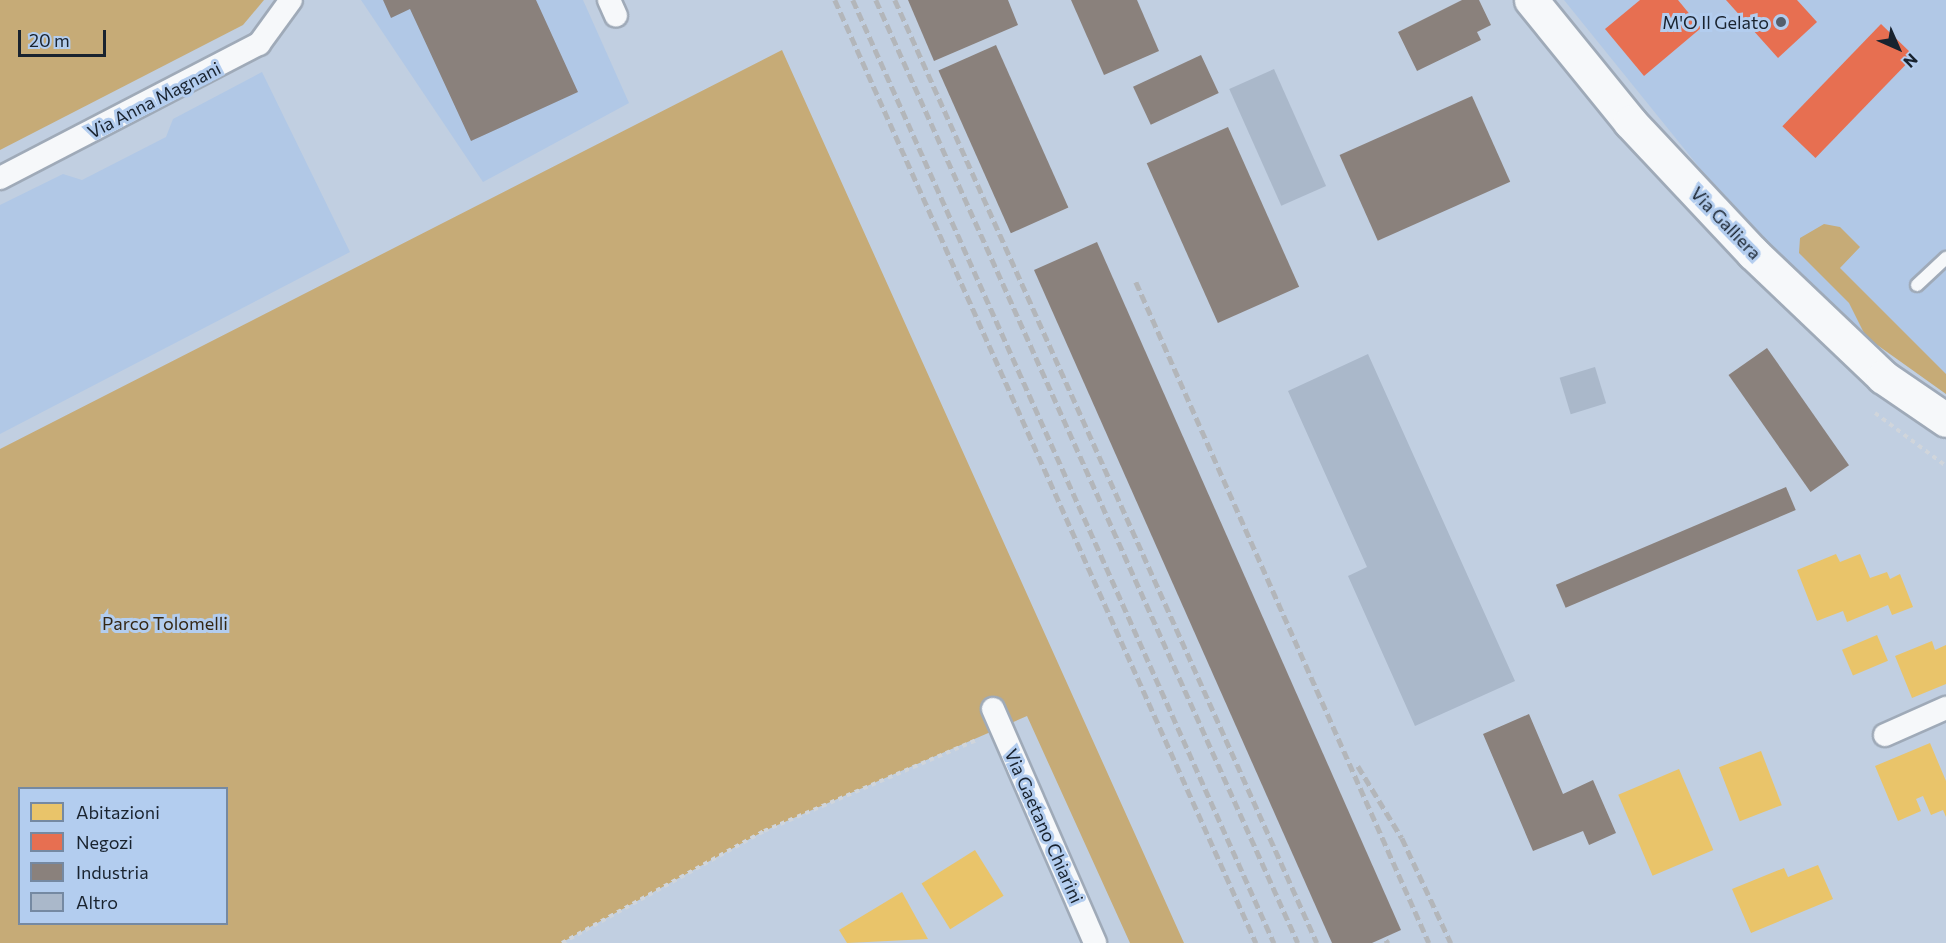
<!DOCTYPE html>
<html>
<head>
<meta charset="utf-8">
<style>
  body { margin:0 }
  #map { position:relative; width:1946px; height:943px; overflow:hidden; background:#c1cfe1; font-family:Commissioner,sans-serif }
  div>[style] { position:absolute }
  .built>* { inset:0; background:#b1c8e6 }
  .green>* { inset:0; background:#c6ab77 }
  .homes>* { inset:0; background:#e9c46a; transform-origin:0 0 }
  .shops>* { inset:0; background:#e76f51; transform-origin:0 0 }
  .industry>* { inset:0; background:#8a817c; transform-origin:0 0 }
  .building>* { inset:0; background:#aab8ca; transform-origin:0 0 }
  .path>* { height:4px; margin-top:-2px; transform-origin:0; background:repeating-linear-gradient(90deg,#d0d5db 0 4.5px,transparent 0 9px) }
  .roads { filter:drop-shadow(2px 0 #9faab8) drop-shadow(-2px 0 #9faab8) drop-shadow(0 2px #9faab8) drop-shadow(0 -2px #9faab8) }
  .service>* { height:12px; margin:-6px; padding:0 6px; transform-origin:6px; border-radius:6px; background:#f6f8fa }
  .minor>* { height:22px; margin:-11px; padding:0 11px; transform-origin:11px; border-radius:11px; background:#f6f8fa }
  .primary>* { height:33px; margin:-16.5px; padding:0 16.5px; transform-origin:16.5px; border-radius:16.5px; background:#f6f8fa }
  .rail>* { height:4.5px; margin-top:-2.25px; transform-origin:0; background:repeating-linear-gradient(90deg,#b3b6ba 0 9px,transparent 0 13.5px) }
  .dots>* { width:16px; height:16px; translate:-50% -50%; box-sizing:border-box; border:3px solid #b3cdef; border-radius:50% }
  span { translate:-50% -50%; white-space:nowrap; text-align:center; line-height:1.15; -webkit-text-stroke:6px #b3cdef; paint-order:stroke }
  .poi-label { font-size:18px; color:#19232f }
  .right { translate:-100% -50%; text-align:right }
  .street-label { font-size:18px; color:#19232f }
  .park-label { font-size:18px; color:#342715 }
  .legend { position:absolute; left:18px; top:787px; width:210px; height:138px; box-sizing:border-box; background:#b3cdef; border:2px solid #7589a2; margin:0; padding:8px 10px; list-style:none; font-size:18px; color:#19232f }
  .legend li { display:flex; align-items:center; gap:12px; height:30px }
  .legend b { width:30px; border:2px solid #7589a2 }
  .north { position:absolute; left:1868px; top:18px; width:60px; height:60px; -webkit-text-stroke:4px #b3cdef; paint-order:stroke; rotate:135deg; font-size:16px; font-weight:700; line-height:24px; text-align:center; color:#19232f }
  .north::after { content:''; display:block; margin:auto; width:21px; height:27px; background:#19232f; clip-path:polygon(50% 0,100% 100%,50% 72%,0 100%) }
  .scale { position:absolute; left:18px; top:30px; width:88px; height:27px; box-sizing:border-box; border:3px solid #19232f; border-top:0; padding-left:8px; font-size:18px; line-height:21px; white-space:nowrap; color:#19232f; -webkit-text-stroke:4px #b3cdef; paint-order:stroke }
</style>
</head>
<body>
<div id="map">
  <div class="built">
    <div style="clip-path:polygon(361px 0,583px 0,629px 103px,483px 182px)"></div>
    <div style="clip-path:polygon(1564px 0,1946px 0,1946px 394px,1846px 322px,1741px 219px)"></div>
    <div style="clip-path:polygon(262px 72px,350px 252px,0 434px,0 205px,63px 174px,82px 180px,166px 137px,173px 119px)"></div>
  </div>
  <div class="green">
    <div style="clip-path:polygon(0 0,264px 0,243px 25px,0 150px)"></div>
    <div style="clip-path:polygon(evenodd,782px 50px,1184px 943px,1130px 943px,1027px 716px,764px 831px,561px 943px,0 943px,0 449px,782px 50px,20px 788px,226px 788px,226px 924px,20px 924px,20px 788px)"></div>
    <div style="clip-path:polygon(1824px 224px,1840px 227px,1860px 247px,1840px 268px,1946px 374px,1946px 394px,1866px 337px,1849px 303px,1799px 253px,1800px 238px)"></div>
  </div>
  <div class="homes">
    <div style="clip-path:polygon(1836px 554px,1840px 562px,1860px 554px,1870px 578px,1887px 572px,1890px 579px,1900px 574px,1913px 607px,1892px 615px,1888px 605px,1847px 622px,1843px 611px,1817px 621px,1797px 570px)"></div>
    <div style="left:1877px;top:635px;width:28px;height:38px;rotate:67deg"></div>
    <div style="clip-path:polygon(1932px 641px,1935px 650px,1946px 645px,1946px 684px,1912px 698px,1895px 656px)"></div>
    <div style="clip-path:polygon(1930px 743px,1946px 781px,1946px 817px,1943px 810px,1931px 815px,1923px 796px,1916px 799px,1921px 811px,1898px 821px,1875px 766px)"></div>
    <div style="left:1761px;top:751px;width:58px;height:45px;rotate:69deg"></div>
    <div style="left:1679px;top:769px;width:88px;height:66px;rotate:67deg"></div>
    <div style="left:975px;top:850px;width:54px;height:63px;rotate:58deg"></div>
    <div style="clip-path:polygon(1818px 865px,1833px 899px,1751px 933px,1732px 889px,1784px 868px,1788px 877px)"></div>
    <div style="clip-path:polygon(902px 892px,928px 939px,847px 943px,839px 930px)"></div>
  </div>
  <div class="shops">
    <div style="clip-path:polygon(1640px 0,1678px 0,1701px 28px,1644px 76px,1605px 29px)"></div>
    <div style="clip-path:polygon(1726px 0,1797px 0,1817px 22px,1778px 58px)"></div>
    <div style="left:1881px;top:24px;width:46px;height:142px;rotate:44deg"></div>
  </div>
  <div class="industry">
    <div style="clip-path:polygon(383px 0,536px 0,578px 92px,471px 141px,410px 9px,391px 18px)"></div>
    <div style="clip-path:polygon(908px 0,1008px 0,1018px 25px,934px 61px)"></div>
    <div style="clip-path:polygon(1071px 0,1137px 0,1159px 51px,1104px 75px)"></div>
    <div style="clip-path:polygon(1462px 0,1479px 0,1491px 25px,1477px 32px,1481px 40px,1417px 71px,1398px 32px)"></div>
    <div style="left:996px;top:45px;width:178px;height:63px;rotate:66deg"></div>
    <div style="left:1201px;top:55px;width:42px;height:75px;rotate:65deg"></div>
    <div style="left:1472px;top:96px;width:94px;height:145px;rotate:66deg"></div>
    <div style="left:1228px;top:127px;width:175px;height:89px;rotate:66deg"></div>
    <div style="clip-path:polygon(1097px 242px,1401px 930px,1372px 943px,1332px 943px,1034px 270px)"></div>
    <div style="left:1767px;top:348px;width:143px;height:47px;rotate:55deg"></div>
    <div style="left:1786px;top:487px;width:25px;height:250px;rotate:67deg"></div>
    <div style="clip-path:polygon(1529px 714px,1563px 794px,1593px 780px,1616px 833px,1589px 845px,1583px 831px,1533px 851px,1483px 734px)"></div>
  </div>
  <div class="building">
    <div style="left:1274px;top:69px;width:128px;height:49px;rotate:66deg"></div>
    <div style="clip-path:polygon(1368px 354px,1515px 681px,1415px 726px,1348px 576px,1367px 567px,1288px 391px)"></div>
    <div style="left:1595px;top:367px;width:38px;height:37px;rotate:73deg"></div>
  </div>
  <div class="path">
    <div style="left:1875px;top:413px;width:89px;rotate:36.7deg"></div>
    <div style="left:562px;top:943px;width:231px;rotate:-29deg"></div>
    <div style="left:764px;top:831px;width:234px;rotate:-23.2deg"></div>
  </div>
  <div class="roads">
    <div class="service">
      <div style="left:1917px;top:285px;width:40px;rotate:-43deg"></div>
    </div>
    <div class="minor">
      <div style="left:609px;top:0;width:17px;rotate:66deg"></div>
      <div style="left:0;top:178px;width:292px;rotate:-27.4deg"></div>
      <div style="left:259px;top:44px;width:54px;rotate:-54deg"></div>
      <div style="left:993px;top:709px;width:255px;rotate:66.4deg"></div>
      <div style="left:1885px;top:735px;width:67px;rotate:-23.9deg"></div>
    </div>
    <div class="primary">
      <div style="left:1531px;top:0;width:157px;rotate:50.9deg"></div>
      <div style="left:1630px;top:122px;width:180px;rotate:46.8deg"></div>
      <div style="left:1753px;top:253px;width:180px;rotate:43.6deg"></div>
      <div style="left:1883px;top:377px;width:76px;rotate:34.3deg"></div>
    </div>
  </div>
  <div class="rail">
    <div style="left:835px;top:0;width:1033px;rotate:65.94deg"></div>
    <div style="left:853px;top:0;width:1033px;rotate:65.94deg"></div>
    <div style="left:876px;top:0;width:1033px;rotate:65.89deg"></div>
    <div style="left:895px;top:0;width:1033px;rotate:65.89deg"></div>
    <div style="left:1136px;top:282px;width:723px;rotate:66.09deg"></div>
    <div style="left:1358px;top:766px;width:84px;rotate:58.6deg"></div>
    <div style="left:1402px;top:838px;width:116px;rotate:65deg"></div>
    <div style="left:1386px;top:940px;width:4px;rotate:56deg"></div>
  </div>
  <div class="dots">
    <div style="left:1781px;top:22px;background:#545f6d"></div>
  </div>
  <div class="poi-label">
    <span class="right" style="left:1769px;top:22px">M'O Il Gelato</span>
  </div>
  <div class="street-label">
    <span style="left:154px;top:100px;rotate:-27deg">Via Anna Magnani</span>
    <span style="left:1726px;top:223px;rotate:46deg">Via Galliera</span>
    <span style="left:1044px;top:826px;rotate:66deg">Via Gaetano Chiarini</span>
  </div>
  <div class="park-label">
    <span style="left:165px;top:623px">Parco Tolomelli</span>
  </div>
  <ul class="legend">
  <li><b style="height:16px;background:#e9c46a"></b>Abitazioni</li>
  <li><b style="height:16px;background:#e76f51"></b>Negozi</li>
  <li><b style="height:16px;background:#8a817c"></b>Industria</li>
  <li><b style="height:16px;background:#aab8ca"></b>Altro</li>
  </ul>
  <div class="north">N</div>
  <div class="scale">20 m</div>
</div>
</body>
</html>
